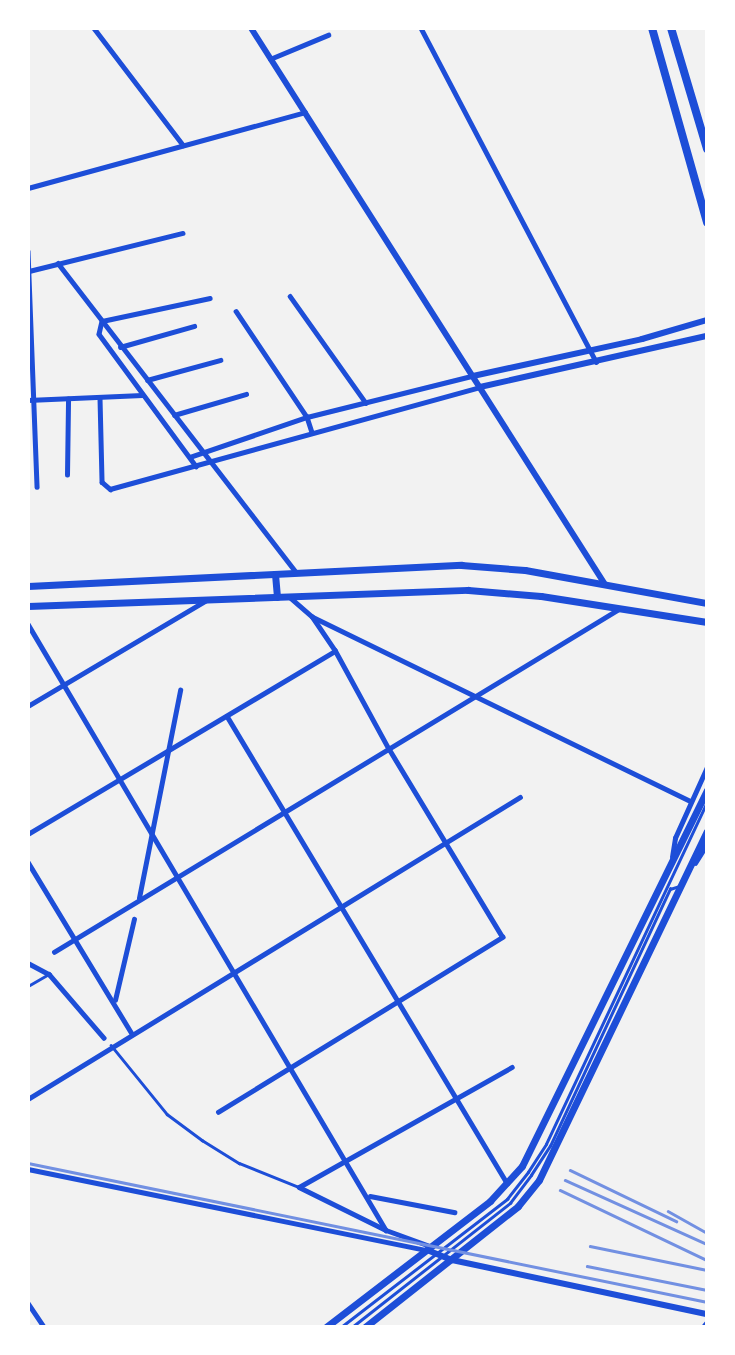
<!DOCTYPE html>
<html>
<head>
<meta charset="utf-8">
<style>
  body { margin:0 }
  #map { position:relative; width:735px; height:1355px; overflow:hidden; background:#f2f2f2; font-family:"Open Sans",sans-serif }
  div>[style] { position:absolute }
  .service>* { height:2.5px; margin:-1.25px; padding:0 1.25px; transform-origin:1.25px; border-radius:1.25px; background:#1d4ed8 }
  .minor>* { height:4.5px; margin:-2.25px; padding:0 2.25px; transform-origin:2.25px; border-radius:2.25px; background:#1d4ed8 }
  .tertiary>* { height:6px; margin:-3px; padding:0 3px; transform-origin:3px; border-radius:3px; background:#1d4ed8 }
  .secondary>* { height:7px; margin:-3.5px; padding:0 3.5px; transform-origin:3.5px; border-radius:3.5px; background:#1d4ed8 }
  .primary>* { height:8px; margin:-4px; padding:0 4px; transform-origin:4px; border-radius:4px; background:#1d4ed8 }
  .rail>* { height:2.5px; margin:-1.25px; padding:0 1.25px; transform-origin:1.25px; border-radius:1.25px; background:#7290e2 }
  span { translate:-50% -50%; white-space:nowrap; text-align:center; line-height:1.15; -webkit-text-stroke:7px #fff; paint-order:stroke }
  .frame { position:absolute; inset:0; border:30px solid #fff; pointer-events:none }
</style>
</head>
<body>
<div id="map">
  <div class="service">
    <div style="left:28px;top:986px;width:24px;rotate:-30deg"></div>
    <div style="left:111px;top:1045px;width:89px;rotate:50.9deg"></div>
    <div style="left:167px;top:1114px;width:44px;rotate:36.6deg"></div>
    <div style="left:202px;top:1140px;width:44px;rotate:31.9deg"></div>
    <div style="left:239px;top:1163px;width:65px;rotate:21.8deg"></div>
    <div style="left:341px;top:1327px;width:210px;rotate:-37.6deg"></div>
    <div style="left:507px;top:1199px;width:34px;rotate:-52deg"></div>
    <div style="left:528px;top:1172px;width:33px;rotate:-57deg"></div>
    <div style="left:546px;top:1144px;width:378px;rotate:-64.8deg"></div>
    <div style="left:352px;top:1327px;width:201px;rotate:-38.1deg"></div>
    <div style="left:510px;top:1203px;width:35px;rotate:-53deg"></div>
    <div style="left:531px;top:1175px;width:35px;rotate:-57deg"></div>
    <div style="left:550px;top:1146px;width:284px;rotate:-65deg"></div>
    <div style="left:670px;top:889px;width:9px;rotate:-18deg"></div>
  </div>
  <div class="minor">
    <div style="left:94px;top:28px;width:147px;rotate:52.7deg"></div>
    <div style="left:421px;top:28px;width:377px;rotate:62.3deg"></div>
    <div style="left:270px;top:59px;width:63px;rotate:-22.5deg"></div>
    <div style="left:28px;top:188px;width:287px;rotate:-15.3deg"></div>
    <div style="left:28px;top:251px;width:236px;rotate:87.8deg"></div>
    <div style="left:58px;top:263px;width:391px;rotate:52.4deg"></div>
    <div style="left:29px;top:271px;width:158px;rotate:-13.9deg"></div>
    <div style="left:290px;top:296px;width:131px;rotate:54.6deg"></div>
    <div style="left:236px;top:311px;width:128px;rotate:56.2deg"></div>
    <div style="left:307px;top:417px;width:16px;rotate:72deg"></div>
    <div style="left:102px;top:321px;width:13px;rotate:103deg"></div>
    <div style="left:99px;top:334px;width:164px;rotate:53.7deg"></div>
    <div style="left:102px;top:321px;width:110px;rotate:-12deg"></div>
    <div style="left:120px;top:347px;width:77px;rotate:-15.8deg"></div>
    <div style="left:147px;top:380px;width:76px;rotate:-15.3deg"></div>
    <div style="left:100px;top:398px;width:84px;rotate:88.6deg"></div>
    <div style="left:102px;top:482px;width:11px;rotate:41deg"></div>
    <div style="left:110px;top:489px;width:384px;rotate:-15.4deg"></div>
    <div style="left:28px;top:400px;width:114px;rotate:-2.5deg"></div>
    <div style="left:174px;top:415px;width:75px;rotate:-16.3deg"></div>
    <div style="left:190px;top:457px;width:124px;rotate:-18.9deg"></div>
    <div style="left:307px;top:417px;width:170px;rotate:-14deg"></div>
    <div style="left:67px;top:475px;width:76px;rotate:-89.2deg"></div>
    <div style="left:313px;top:617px;width:420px;rotate:26deg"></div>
    <div style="left:28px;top:624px;width:704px;rotate:59.43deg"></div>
    <div style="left:28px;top:706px;width:206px;rotate:-30.7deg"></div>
    <div style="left:227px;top:716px;width:545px;rotate:59.05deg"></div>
    <div style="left:28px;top:834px;width:357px;rotate:-30.8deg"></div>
    <div style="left:672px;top:857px;width:19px;rotate:-81deg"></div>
    <div style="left:675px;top:838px;width:78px;rotate:-65.7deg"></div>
    <div style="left:28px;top:862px;width:199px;rotate:58.8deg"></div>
    <div style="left:695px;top:863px;width:22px;rotate:-58deg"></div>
    <div style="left:139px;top:898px;width:212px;rotate:-78.8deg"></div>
    <div style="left:54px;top:952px;width:661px;rotate:-31.26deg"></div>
    <div style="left:28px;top:963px;width:24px;rotate:28deg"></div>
    <div style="left:49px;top:974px;width:84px;rotate:49.3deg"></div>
    <div style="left:115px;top:1000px;width:83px;rotate:-76.8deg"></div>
    <div style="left:28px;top:1099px;width:577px;rotate:-31.54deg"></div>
    <div style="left:218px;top:1112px;width:334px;rotate:-31.6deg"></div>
    <div style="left:502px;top:937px;width:218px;rotate:-121.1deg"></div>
    <div style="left:389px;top:750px;width:113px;rotate:-118.6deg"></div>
    <div style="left:335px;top:651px;width:41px;rotate:-124.1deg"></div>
    <div style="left:312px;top:617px;width:30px;rotate:-139deg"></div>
    <div style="left:28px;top:1169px;width:405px;rotate:11.5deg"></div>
    <div style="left:299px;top:1187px;width:244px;rotate:-29.4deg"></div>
    <div style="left:299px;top:1187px;width:97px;rotate:26.3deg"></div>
    <div style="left:386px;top:1230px;width:47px;rotate:20deg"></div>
    <div style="left:370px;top:1196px;width:86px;rotate:10.8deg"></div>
    <div style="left:28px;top:1303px;width:29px;rotate:56deg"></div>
    <div style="left:703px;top:1327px;width:6px;rotate:-51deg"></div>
  </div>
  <div class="tertiary">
    <div style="left:251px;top:28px;width:658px;rotate:57.54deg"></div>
    <div style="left:473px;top:376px;width:173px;rotate:-12.3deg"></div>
    <div style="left:642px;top:339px;width:68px;rotate:-16.3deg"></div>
    <div style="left:480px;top:387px;width:233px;rotate:-12.7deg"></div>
    <div style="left:427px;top:1250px;width:27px;rotate:22deg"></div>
    <div style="left:452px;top:1260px;width:261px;rotate:12deg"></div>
  </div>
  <div class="secondary">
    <div style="left:275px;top:574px;width:23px;rotate:85deg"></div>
    <div style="left:28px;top:586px;width:434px;rotate:-2.8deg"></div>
    <div style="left:461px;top:565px;width:64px;rotate:4.5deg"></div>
    <div style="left:525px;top:570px;width:185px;rotate:10.3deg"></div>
    <div style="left:28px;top:606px;width:440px;rotate:-2.1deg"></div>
    <div style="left:468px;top:590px;width:73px;rotate:4.7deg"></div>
    <div style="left:541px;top:596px;width:168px;rotate:8.9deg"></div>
    <div style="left:326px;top:1327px;width:207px;rotate:-37.5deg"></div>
    <div style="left:490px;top:1201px;width:47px;rotate:-47.6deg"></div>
    <div style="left:522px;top:1166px;width:419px;rotate:-63.8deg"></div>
    <div style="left:365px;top:1327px;width:195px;rotate:-38.3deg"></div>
    <div style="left:518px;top:1206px;width:33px;rotate:-51deg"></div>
    <div style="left:539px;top:1180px;width:387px;rotate:-64.3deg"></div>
  </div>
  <div class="primary">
    <div style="left:652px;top:28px;width:202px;rotate:74.2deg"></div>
    <div style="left:671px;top:28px;width:126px;rotate:73.4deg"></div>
  </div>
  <div class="rail">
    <div style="left:28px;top:1163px;width:693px;rotate:11.57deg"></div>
    <div style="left:570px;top:1170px;width:118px;rotate:25.7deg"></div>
    <div style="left:565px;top:1180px;width:156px;rotate:24.3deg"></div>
    <div style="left:560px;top:1190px;width:163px;rotate:25.5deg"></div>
    <div style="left:668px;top:1211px;width:45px;rotate:29.4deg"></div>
    <div style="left:590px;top:1246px;width:119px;rotate:11.6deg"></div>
    <div style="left:587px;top:1266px;width:122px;rotate:11.3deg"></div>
  </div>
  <div class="frame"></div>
</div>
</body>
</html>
